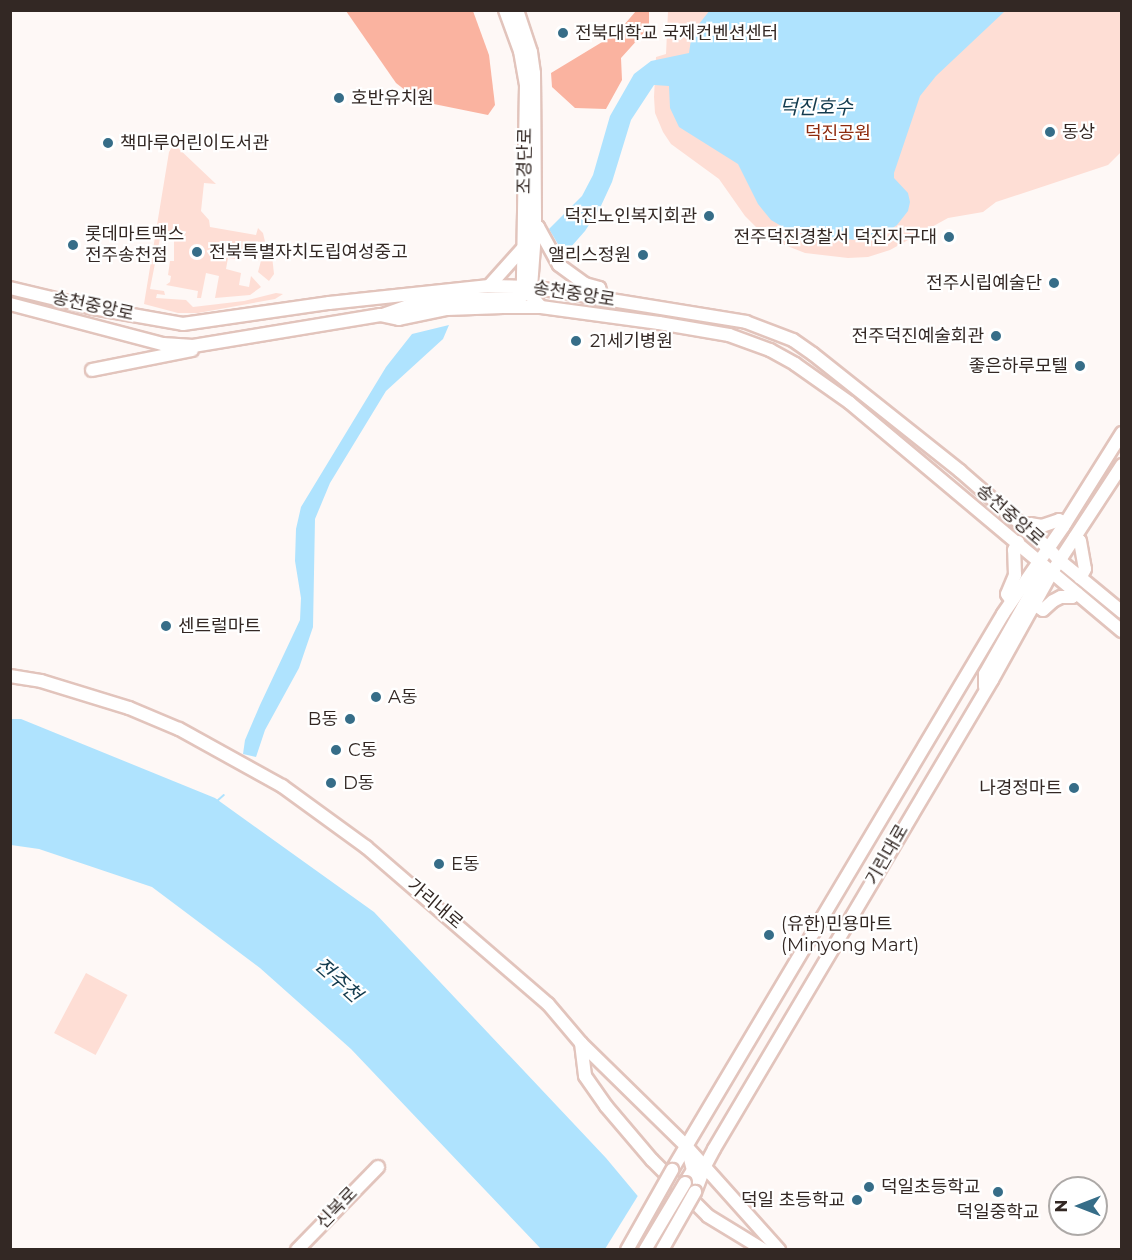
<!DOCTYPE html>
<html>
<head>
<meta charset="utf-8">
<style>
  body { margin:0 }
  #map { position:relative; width:1132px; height:1260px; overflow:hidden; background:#fef8f6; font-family:Montserrat,"Noto Sans KR",sans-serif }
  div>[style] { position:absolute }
  .green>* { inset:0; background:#feded5; transform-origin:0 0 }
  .forest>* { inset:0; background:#fab3a0 }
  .water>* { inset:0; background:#afe3fe }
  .pier>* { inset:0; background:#fef8f6 }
  .stream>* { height:2px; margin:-1px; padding:0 1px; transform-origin:1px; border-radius:1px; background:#afe3fe }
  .roads { filter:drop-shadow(2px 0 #e2c4bc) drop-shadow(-2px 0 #e2c4bc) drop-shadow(0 2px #e2c4bc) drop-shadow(0 -2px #e2c4bc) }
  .minor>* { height:12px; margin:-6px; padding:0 6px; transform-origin:6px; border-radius:6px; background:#fff }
  .bridges { filter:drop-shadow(2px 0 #e2c4bc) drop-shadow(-2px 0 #e2c4bc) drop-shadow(0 2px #e2c4bc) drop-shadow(0 -2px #e2c4bc) }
  .minor-bridge>* { height:12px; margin:-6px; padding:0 6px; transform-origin:6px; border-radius:6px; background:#fff }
  .dots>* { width:16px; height:16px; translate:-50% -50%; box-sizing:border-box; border:3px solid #fff; border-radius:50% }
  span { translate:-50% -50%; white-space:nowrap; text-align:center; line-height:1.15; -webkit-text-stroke:4.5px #fff; paint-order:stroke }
  .poi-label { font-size:18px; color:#332824 }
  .left { translate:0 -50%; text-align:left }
  .right { translate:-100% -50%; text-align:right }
  .park-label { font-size:18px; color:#8d2a0d }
  .street-label { font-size:18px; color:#332824 }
  .water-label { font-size:20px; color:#133b4e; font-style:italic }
  .frame { position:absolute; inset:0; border:12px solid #332824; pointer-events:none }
  .north { position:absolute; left:1048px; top:1176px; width:60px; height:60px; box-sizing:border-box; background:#fff; border:2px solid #ada9a7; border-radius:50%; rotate:270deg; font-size:16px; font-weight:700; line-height:24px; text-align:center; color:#332824 }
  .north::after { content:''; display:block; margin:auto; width:21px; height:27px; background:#366d88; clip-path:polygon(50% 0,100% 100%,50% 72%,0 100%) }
</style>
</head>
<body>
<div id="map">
  <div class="green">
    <div style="clip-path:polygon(668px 11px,1121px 11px,1122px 151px,1108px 165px,996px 202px,983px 212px,948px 218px,890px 250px,868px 257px,848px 258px,805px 253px,767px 238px,745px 216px,719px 179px,671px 144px,663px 132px,655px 113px,654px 97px,656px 57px,666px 54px)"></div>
    <div style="clip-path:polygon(172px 147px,177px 147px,216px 184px,204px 183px,201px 211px,209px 220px,210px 227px,256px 235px,258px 228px,263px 233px,266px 246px,258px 251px,255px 249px,256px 243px,246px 241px,244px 256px,236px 255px,235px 259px,228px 258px,226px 269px,241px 273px,239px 285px,249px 287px,251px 276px,261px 287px,250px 295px,215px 298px,219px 276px,206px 273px,201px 298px,197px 298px,198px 291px,166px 285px,170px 282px,171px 276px,168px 275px,170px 261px,174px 261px,174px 241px,160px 238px,150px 289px,164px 291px,165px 295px,157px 294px,156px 298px,186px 300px,193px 307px,244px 301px,276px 293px,283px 294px,275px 299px,198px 313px,178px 313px,144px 304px,169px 152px)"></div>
    <div style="clip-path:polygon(272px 256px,274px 274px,269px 281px,258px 272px,262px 257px)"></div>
    <div style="left:86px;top:973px;width:47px;height:68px;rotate:28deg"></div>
  </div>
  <div class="forest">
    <div style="clip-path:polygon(346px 11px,473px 11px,489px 55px,495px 105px,488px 115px,419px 101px,396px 83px)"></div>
    <div style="clip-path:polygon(636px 11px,649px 11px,649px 27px,621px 58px,622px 80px,606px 109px,575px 108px,552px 87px,551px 73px,617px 33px)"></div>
  </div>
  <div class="water">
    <div style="clip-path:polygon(710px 10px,1005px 10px,1005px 11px,936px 76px,920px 96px,894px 173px,894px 178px,908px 193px,910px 202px,908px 211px,897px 225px,881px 236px,856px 240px,809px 235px,783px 227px,771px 220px,758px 204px,738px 164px,679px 127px,670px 108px,669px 86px,654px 85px,631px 120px,612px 182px,600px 208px,585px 231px,570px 248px,562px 251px,549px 229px,582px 196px,593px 175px,610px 116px,634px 74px,651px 61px,689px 53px,692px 33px)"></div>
    <div style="clip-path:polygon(449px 325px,443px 339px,386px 391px,330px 483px,315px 519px,313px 627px,299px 668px,265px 730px,256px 757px,243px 754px,245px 740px,260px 705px,300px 620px,301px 598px,295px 561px,296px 529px,301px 507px,386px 367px,412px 334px)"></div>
    <div style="clip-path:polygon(10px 719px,21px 719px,215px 798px,374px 912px,606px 1158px,682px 1249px,541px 1249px,351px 1049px,260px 968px,152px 887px,39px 849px,11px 845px)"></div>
  </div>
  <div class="pier">
    <div style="clip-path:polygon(639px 1194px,683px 1247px,681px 1250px,605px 1249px)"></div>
  </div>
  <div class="stream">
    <div style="left:217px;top:801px;width:9px;rotate:-41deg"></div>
  </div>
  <div class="roads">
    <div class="minor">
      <div style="left:505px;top:10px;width:44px;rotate:69.9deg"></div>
      <div style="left:520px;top:51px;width:35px;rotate:80deg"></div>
      <div style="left:526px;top:85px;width:202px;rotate:90.9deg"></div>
      <div style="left:523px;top:287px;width:27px;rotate:48deg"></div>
      <div style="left:517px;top:10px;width:44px;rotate:71.6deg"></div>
      <div style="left:531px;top:52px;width:21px;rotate:82deg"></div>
      <div style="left:534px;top:73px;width:160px;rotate:89.6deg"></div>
      <div style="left:535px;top:233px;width:54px;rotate:94.2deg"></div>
      <div style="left:534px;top:227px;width:4px"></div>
      <div style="left:538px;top:227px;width:43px;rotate:61.1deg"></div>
      <div style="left:559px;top:265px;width:32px;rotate:36deg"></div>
      <div style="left:585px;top:284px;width:15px;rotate:16deg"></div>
      <div style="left:599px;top:288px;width:12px;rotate:70deg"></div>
      <div style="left:489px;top:286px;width:52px;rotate:-48.1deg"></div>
      <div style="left:10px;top:288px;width:85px;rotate:13.5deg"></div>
      <div style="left:93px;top:308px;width:91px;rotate:10.1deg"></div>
      <div style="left:183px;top:324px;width:148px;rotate:-8.2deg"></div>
      <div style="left:329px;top:303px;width:161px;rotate:-6.1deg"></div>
      <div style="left:489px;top:286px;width:42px;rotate:1.4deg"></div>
      <div style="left:531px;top:287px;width:218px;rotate:9.2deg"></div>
      <div style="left:746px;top:322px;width:50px;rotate:21deg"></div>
      <div style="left:793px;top:340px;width:24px;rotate:35deg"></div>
      <div style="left:813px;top:354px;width:188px;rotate:38.5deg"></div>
      <div style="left:960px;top:471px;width:116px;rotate:41.1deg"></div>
      <div style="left:1047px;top:547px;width:18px;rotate:47deg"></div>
      <div style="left:1059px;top:560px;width:82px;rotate:39.5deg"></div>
      <div style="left:10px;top:304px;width:158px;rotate:14.7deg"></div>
      <div style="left:163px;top:344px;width:30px;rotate:4deg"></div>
      <div style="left:193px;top:346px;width:190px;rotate:-9.4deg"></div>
      <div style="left:380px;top:315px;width:19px;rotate:12deg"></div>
      <div style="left:399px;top:319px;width:49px;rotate:-11.8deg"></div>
      <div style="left:447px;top:309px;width:56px;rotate:-2deg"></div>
      <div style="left:503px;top:307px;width:38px"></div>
      <div style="left:541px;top:307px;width:119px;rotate:7.7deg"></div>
      <div style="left:659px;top:323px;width:71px;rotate:9.7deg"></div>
      <div style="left:729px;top:335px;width:44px;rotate:20.1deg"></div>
      <div style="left:770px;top:350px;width:29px;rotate:29deg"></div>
      <div style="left:795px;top:364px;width:67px;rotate:35.3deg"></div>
      <div style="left:850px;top:403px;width:355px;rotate:40deg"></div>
      <div style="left:383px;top:315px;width:27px;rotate:-20deg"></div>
      <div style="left:408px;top:306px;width:51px;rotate:-7.8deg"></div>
      <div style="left:459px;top:299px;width:57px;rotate:-1deg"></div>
      <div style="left:516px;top:298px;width:12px;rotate:-20deg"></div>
      <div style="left:527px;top:294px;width:7px;rotate:-56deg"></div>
      <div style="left:92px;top:370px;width:102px;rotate:-11.3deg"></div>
      <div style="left:1026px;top:531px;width:8px;rotate:-60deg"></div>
      <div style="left:1030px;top:524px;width:12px;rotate:9deg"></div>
      <div style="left:1042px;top:526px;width:18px;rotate:-19deg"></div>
      <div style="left:1059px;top:520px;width:7px;rotate:27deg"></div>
      <div style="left:1075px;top:537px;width:6px;rotate:39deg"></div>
      <div style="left:1080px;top:541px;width:28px;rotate:80deg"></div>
      <div style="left:1085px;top:569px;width:10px;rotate:119deg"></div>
      <div style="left:1011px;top:600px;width:7px;rotate:-124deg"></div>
      <div style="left:1007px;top:594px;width:21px;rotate:-67deg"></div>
      <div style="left:1015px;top:575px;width:25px;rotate:-92deg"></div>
      <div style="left:1014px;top:550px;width:9px;rotate:-63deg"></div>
      <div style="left:1035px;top:605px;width:9px;rotate:32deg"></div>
      <div style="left:1043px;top:610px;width:13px;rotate:-42deg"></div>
      <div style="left:1053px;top:601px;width:9px;rotate:-27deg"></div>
      <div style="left:1061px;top:597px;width:11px"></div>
      <div style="left:1072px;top:597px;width:6px;rotate:-39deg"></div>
      <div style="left:10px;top:676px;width:31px;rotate:9deg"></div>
      <div style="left:41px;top:681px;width:92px;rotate:17.1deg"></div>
      <div style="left:129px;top:708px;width:54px;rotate:22.8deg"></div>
      <div style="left:179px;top:729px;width:118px;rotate:29deg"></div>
      <div style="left:282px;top:786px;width:104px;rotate:36deg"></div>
      <div style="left:366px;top:847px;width:240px;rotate:40.8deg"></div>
      <div style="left:548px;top:1004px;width:51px;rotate:49.8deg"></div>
      <div style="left:581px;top:1043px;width:147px;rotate:44.4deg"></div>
      <div style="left:686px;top:1146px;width:140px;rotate:48.2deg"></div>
      <div style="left:985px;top:687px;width:13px;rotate:-90deg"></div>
      <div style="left:985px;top:674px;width:117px;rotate:-60.4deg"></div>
      <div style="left:581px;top:1043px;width:33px;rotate:83deg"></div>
      <div style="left:585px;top:1076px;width:37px;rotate:55deg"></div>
      <div style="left:606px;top:1106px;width:71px;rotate:49.6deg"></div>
      <div style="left:652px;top:1160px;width:79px;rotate:45deg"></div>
      <div style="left:708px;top:1216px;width:66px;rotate:31.3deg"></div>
      <div style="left:672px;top:1170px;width:647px;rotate:-59.23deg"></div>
      <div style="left:1003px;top:614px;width:106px;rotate:-55.4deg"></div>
      <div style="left:1063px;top:527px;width:111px;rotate:-57.9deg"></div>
      <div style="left:685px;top:1183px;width:15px;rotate:-58deg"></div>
      <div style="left:693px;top:1170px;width:23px;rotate:-105deg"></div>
      <div style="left:695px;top:1192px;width:28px;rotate:-69deg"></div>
      <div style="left:705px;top:1166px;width:19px;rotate:-62deg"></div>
      <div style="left:714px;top:1149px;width:545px;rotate:-59.34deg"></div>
      <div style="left:992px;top:680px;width:124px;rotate:-60.9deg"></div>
      <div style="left:1052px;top:572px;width:128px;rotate:-56.8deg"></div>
      <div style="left:297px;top:1250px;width:116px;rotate:-45.7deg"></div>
    </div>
  </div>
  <div class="bridges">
    <div class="minor-bridge">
      <div style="left:627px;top:1250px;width:92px;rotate:-60.6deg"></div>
      <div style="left:645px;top:1250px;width:78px;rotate:-59.2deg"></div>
      <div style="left:662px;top:1250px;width:67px;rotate:-60.4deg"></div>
    </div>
  </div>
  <div class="dots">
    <div style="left:563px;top:33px;background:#366d88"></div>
    <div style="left:339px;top:98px;background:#366d88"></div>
    <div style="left:1050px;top:132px;background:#366d88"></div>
    <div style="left:108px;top:143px;background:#366d88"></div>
    <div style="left:709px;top:216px;background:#366d88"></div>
    <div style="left:949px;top:237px;background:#366d88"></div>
    <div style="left:73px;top:245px;background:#366d88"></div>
    <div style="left:197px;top:252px;background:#366d88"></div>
    <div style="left:643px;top:255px;background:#366d88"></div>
    <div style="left:1054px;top:283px;background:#366d88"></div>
    <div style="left:996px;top:336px;background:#366d88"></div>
    <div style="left:576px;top:341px;background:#366d88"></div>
    <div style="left:1080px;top:366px;background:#366d88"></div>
    <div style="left:166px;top:626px;background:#366d88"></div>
    <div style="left:376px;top:697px;background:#366d88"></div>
    <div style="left:350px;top:719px;background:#366d88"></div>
    <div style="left:336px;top:750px;background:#366d88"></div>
    <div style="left:331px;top:783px;background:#366d88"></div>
    <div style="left:1074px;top:788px;background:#366d88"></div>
    <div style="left:439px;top:864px;background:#366d88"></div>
    <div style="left:769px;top:935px;background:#366d88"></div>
    <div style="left:869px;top:1187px;background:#366d88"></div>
    <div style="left:998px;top:1192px;background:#366d88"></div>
    <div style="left:857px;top:1200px;background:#366d88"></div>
  </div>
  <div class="poi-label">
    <span class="left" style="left:575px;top:33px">전북대학교 국제컨벤션센터</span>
    <span class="left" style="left:351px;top:98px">호반유치원</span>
    <span class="left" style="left:1062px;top:132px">동상</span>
    <span class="left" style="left:120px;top:143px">책마루어린이도서관</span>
    <span class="right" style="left:697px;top:216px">덕진노인복지회관</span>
    <span class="left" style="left:85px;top:245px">롯데마트맥스<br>전주송천점</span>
    <span class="right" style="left:937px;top:237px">전주덕진경찰서 덕진지구대</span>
    <span class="left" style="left:209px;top:252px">전북특별자치도립여성중고</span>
    <span class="right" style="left:631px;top:255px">앨리스정원</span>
    <span class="right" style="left:1042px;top:283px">전주시립예술단</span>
    <span class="right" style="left:984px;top:336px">전주덕진예술회관</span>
    <span class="left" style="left:590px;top:341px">21세기병원</span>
    <span class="right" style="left:1068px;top:366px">좋은하루모텔</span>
    <span class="left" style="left:178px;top:626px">센트럴마트</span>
    <span class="left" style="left:388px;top:697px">A동</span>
    <span class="right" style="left:338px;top:719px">B동</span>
    <span class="left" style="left:348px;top:750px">C동</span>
    <span class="left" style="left:343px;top:783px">D동</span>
    <span class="right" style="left:1062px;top:788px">나경정마트</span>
    <span class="left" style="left:451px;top:864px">E동</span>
    <span class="left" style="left:781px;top:935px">(유한)민용마트<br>(Minyong Mart)</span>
    <span class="left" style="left:881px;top:1187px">덕일초등학교</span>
    <span class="right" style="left:845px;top:1200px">덕일 초등학교</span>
    <span style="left:998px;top:1212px">덕일중학교</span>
  </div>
  <div class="park-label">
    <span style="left:838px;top:133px">덕진공원</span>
  </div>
  <div class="street-label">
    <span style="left:525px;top:161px;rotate:-89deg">조경단로</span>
    <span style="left:574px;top:294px;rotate:9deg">송천중앙로</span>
    <span style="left:93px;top:306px;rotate:12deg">송천중앙로</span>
    <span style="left:1010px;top:515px;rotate:41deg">송천중앙로</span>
    <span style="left:887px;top:855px;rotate:-60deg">기린대로</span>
    <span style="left:435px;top:904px;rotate:40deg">가리내로</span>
    <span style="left:337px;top:1208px;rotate:-46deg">신복로</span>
  </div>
  <div class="water-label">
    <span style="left:816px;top:107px">덕진호수</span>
    <span style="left:338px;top:980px;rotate:42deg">전주천</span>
  </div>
  <div class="frame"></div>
  <div class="north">N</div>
</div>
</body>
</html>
